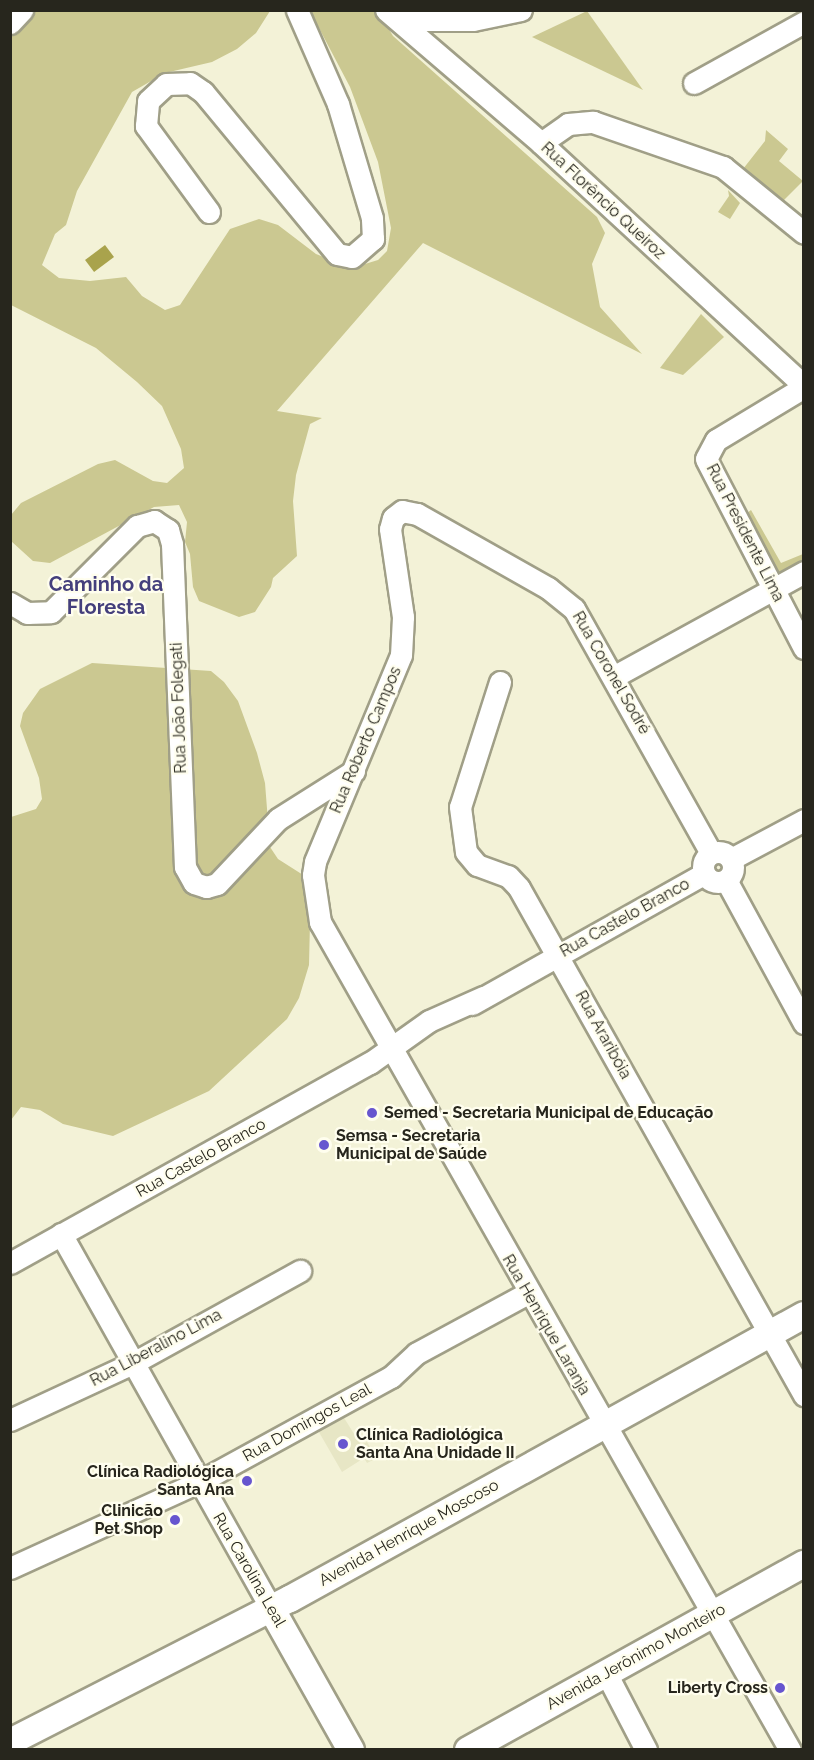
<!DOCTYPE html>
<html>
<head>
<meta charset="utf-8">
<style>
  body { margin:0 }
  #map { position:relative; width:814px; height:1760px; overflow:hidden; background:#f3f2d7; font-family:Raleway,sans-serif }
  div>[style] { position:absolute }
  .built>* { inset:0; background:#e7e6c5 }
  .green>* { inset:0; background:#cbc891 }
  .water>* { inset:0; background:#a9a34c; transform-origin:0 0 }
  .roads { filter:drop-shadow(2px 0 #a09f87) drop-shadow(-2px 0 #a09f87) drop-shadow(0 2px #a09f87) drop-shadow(0 -2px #a09f87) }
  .minor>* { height:21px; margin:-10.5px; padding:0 10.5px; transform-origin:10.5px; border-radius:10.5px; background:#fff }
  .minor>.ring { margin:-10.5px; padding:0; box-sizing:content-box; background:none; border:21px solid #fff; border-radius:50% }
  .major>* { height:26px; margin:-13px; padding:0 13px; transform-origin:13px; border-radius:13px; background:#fff }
  .dots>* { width:16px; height:16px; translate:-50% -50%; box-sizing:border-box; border:3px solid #fffeee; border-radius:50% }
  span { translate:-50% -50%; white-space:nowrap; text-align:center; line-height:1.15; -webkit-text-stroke:4.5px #fffeee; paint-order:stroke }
  .street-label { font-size:16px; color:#27261d }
  .poi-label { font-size:16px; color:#27261d; font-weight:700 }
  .left { translate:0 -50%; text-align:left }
  .right { translate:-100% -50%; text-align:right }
  .quarter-label { font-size:20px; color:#443f7c; font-weight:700 }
  .frame { position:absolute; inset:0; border:12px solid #27261d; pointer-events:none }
</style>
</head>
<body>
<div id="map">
  <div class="built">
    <div style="clip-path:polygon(341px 1413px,361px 1445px,367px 1442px,377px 1458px,367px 1463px,364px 1458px,342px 1472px,316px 1427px)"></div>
  </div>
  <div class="green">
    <div style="clip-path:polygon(35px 11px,270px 11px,256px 33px,237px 49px,212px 62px,165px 73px,132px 92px,77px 191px,66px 225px,55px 234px,42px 265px,59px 278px,90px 281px,126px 277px,142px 296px,165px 310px,180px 305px,230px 229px,259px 219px,278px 225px,316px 254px,352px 268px,378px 260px,387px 251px,391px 228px,378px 162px,350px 87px,310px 11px,378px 11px,393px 36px,597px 217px,605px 233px,592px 264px,600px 307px,642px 354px,423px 243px,277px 411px,322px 418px,310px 424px,296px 475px,293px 501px,297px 556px,273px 578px,271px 587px,255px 612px,239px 617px,199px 601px,193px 587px,190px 554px,185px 542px,187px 522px,179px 505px,154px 507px,50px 563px,33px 561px,11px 541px,11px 515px,21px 503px,98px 464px,115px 460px,153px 481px,167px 483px,184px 468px,181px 449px,162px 406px,137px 382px,96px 348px,11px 305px,10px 37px)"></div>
    <div style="clip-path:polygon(587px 11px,643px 90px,532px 37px)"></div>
    <div style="clip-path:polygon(766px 130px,788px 149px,779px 161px,803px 181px,782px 202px,743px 169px,765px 141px)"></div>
    <div style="clip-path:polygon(728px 190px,740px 203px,730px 219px,718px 212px,729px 196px)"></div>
    <div style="clip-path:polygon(701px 314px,724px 337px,683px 375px,660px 368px)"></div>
    <div style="clip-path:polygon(751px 510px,781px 563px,803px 554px,803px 565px,776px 580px,742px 517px)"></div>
    <div style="clip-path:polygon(92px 663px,211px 671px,224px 682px,238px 701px,257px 753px,265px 783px,270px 847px,278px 859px,311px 880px,309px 965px,299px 998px,287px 1019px,209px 1091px,113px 1136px,63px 1124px,40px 1110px,21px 1107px,11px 1120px,11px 817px,36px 809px,42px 799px,39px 778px,20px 726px,23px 713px,40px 689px)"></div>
  </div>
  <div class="water">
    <div style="left:105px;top:245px;width:15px;height:25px;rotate:53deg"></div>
  </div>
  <div class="roads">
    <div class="minor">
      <div style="left:386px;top:10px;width:204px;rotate:40.6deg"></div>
      <div style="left:541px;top:143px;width:358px;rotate:42.7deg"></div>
      <div style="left:399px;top:20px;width:74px"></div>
      <div style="left:473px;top:20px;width:49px;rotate:-11.8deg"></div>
      <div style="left:10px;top:23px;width:18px;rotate:-47deg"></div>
      <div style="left:694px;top:83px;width:126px;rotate:-29deg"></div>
      <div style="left:541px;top:143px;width:33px;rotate:-35deg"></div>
      <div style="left:568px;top:124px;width:25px;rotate:-5deg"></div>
      <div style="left:593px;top:122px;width:138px;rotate:19.1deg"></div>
      <div style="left:723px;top:167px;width:104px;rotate:39.2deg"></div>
      <div style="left:209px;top:212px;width:107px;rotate:-126.2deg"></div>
      <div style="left:146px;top:126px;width:25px;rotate:-85deg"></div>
      <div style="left:148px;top:101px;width:25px;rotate:-43deg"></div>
      <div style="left:166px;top:84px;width:24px;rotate:-2deg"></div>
      <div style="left:190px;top:83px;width:16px;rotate:35deg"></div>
      <div style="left:203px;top:92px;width:210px;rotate:50.4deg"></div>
      <div style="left:337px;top:254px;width:15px;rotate:11deg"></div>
      <div style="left:352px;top:257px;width:28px;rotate:-41deg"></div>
      <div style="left:373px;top:239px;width:21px;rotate:-93deg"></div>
      <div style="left:372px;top:218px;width:119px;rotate:-106.6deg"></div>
      <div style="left:338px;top:104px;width:103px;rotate:-113.6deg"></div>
      <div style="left:804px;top:387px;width:103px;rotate:148.9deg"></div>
      <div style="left:716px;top:440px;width:21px;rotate:118deg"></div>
      <div style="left:706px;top:459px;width:213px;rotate:62.6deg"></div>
      <div style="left:10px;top:603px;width:20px;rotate:30deg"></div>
      <div style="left:27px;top:613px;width:24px;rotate:-2deg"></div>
      <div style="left:51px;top:612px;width:122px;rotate:-45deg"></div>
      <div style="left:137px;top:526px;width:18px;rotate:-16deg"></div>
      <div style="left:154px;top:521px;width:17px;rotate:33deg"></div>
      <div style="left:168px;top:530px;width:15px;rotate:74deg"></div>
      <div style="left:172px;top:544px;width:323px;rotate:87.7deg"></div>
      <div style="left:185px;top:867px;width:18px;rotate:61deg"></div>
      <div style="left:194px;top:883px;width:13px;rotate:18deg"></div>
      <div style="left:206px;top:887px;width:11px;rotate:-15deg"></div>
      <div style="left:217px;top:884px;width:89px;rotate:-46.8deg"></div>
      <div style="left:278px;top:819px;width:90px;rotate:-32.3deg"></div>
      <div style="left:615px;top:676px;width:216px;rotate:-28.8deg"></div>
      <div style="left:500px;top:682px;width:131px;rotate:107.7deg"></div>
      <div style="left:460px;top:807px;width:45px;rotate:82.4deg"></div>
      <div style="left:466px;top:852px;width:17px;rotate:50deg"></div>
      <div style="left:477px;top:865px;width:33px;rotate:20deg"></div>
      <div style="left:508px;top:876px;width:16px;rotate:47deg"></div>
      <div style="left:519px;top:888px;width:582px;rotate:60.66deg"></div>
      <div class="ring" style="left:703px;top:852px;width:9px;height:9px"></div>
      <div style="left:711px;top:853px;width:280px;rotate:-119.3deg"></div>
      <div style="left:574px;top:609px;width:33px;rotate:-141deg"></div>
      <div style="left:548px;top:588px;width:150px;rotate:-150.5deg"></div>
      <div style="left:417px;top:514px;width:15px;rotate:-169deg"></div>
      <div style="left:402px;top:511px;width:11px;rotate:142deg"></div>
      <div style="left:393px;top:518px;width:11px;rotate:105deg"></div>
      <div style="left:390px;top:529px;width:89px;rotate:81.6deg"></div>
      <div style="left:403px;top:617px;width:38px;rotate:93deg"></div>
      <div style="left:401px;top:655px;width:224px;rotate:112.6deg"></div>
      <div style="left:315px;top:862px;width:13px;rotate:99deg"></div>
      <div style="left:313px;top:875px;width:48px;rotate:81.5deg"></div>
      <div style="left:320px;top:922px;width:952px;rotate:60.42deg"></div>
      <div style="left:731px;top:859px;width:83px;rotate:-28.1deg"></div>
      <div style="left:726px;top:880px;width:163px;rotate:61.4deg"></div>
      <div style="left:472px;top:1004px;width:266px;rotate:-29.3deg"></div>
      <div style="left:61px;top:1234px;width:429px;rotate:60.7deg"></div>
      <div style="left:10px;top:1263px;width:412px;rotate:-29.1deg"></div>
      <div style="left:370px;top:1063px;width:72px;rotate:-35.4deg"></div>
      <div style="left:429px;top:1021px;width:59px;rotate:-24deg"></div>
      <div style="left:10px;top:1420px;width:136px;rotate:-24.9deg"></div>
      <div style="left:133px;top:1363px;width:191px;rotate:-28.9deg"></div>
      <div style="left:10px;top:1568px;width:208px;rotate:-24.5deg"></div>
      <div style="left:199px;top:1482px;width:219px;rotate:-28.7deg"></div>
      <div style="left:391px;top:1377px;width:35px;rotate:-43deg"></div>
      <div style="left:417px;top:1353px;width:126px;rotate:-28.4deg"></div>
      <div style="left:606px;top:1673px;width:87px;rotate:62.5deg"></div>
    </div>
    <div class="major">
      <div style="left:271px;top:1608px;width:163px;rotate:60.6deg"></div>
      <div style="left:10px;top:1742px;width:314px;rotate:-27.1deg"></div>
      <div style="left:290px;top:1599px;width:587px;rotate:-28.92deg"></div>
      <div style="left:468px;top:1750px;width:384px;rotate:-29deg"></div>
    </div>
  </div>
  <div class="dots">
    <div style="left:372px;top:1113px;background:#6756cf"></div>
    <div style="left:324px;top:1145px;background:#6756cf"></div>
    <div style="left:343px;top:1444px;background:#6756cf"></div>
    <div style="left:247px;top:1481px;background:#6756cf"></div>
    <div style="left:175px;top:1520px;background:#6756cf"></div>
    <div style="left:780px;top:1688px;background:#6756cf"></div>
  </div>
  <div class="street-label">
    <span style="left:603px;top:201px;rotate:43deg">Rua Florêncio Queiroz</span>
    <span style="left:745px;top:533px;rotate:63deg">Rua Presidente Lima</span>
    <span style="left:611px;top:673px;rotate:60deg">Rua Coronel Sodré</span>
    <span style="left:179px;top:708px;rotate:-92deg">Rua João Folegati</span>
    <span style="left:366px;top:740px;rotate:-67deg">Rua Roberto Campos</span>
    <span style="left:625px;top:918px;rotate:-29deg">Rua Castelo Branco</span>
    <span style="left:603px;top:1035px;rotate:61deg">Rua Araribóia</span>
    <span style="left:201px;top:1158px;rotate:-29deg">Rua Castelo Branco</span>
    <span style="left:546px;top:1325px;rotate:60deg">Rua Henrique Laranja</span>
    <span style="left:156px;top:1348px;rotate:-28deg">Rua Liberalino Lima</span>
    <span style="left:307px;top:1423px;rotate:-29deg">Rua Domingos Leal</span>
    <span style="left:409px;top:1533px;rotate:-29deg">Avenida Henrique Moscoso</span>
    <span style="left:249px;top:1570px;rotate:60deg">Rua Carolina Leal</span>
    <span style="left:636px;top:1657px;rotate:-29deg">Avenida Jerônimo Monteiro</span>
  </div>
  <div class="poi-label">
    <span class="left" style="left:384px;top:1113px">Semed - Secretaria Municipal de Educação</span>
    <span class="left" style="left:336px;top:1145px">Semsa - Secretaria<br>Municipal de Saúde</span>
    <span class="left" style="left:356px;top:1444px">Clínica Radiológica<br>Santa Ana Unidade II</span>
    <span class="right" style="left:234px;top:1481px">Clínica Radiológica<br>Santa Ana</span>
    <span class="right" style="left:163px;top:1520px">Clinicão<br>Pet Shop</span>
    <span class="right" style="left:768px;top:1688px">Liberty Cross</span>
  </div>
  <div class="quarter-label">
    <span style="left:106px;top:596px">Caminho da<br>Floresta</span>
  </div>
  <div class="frame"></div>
</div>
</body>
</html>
